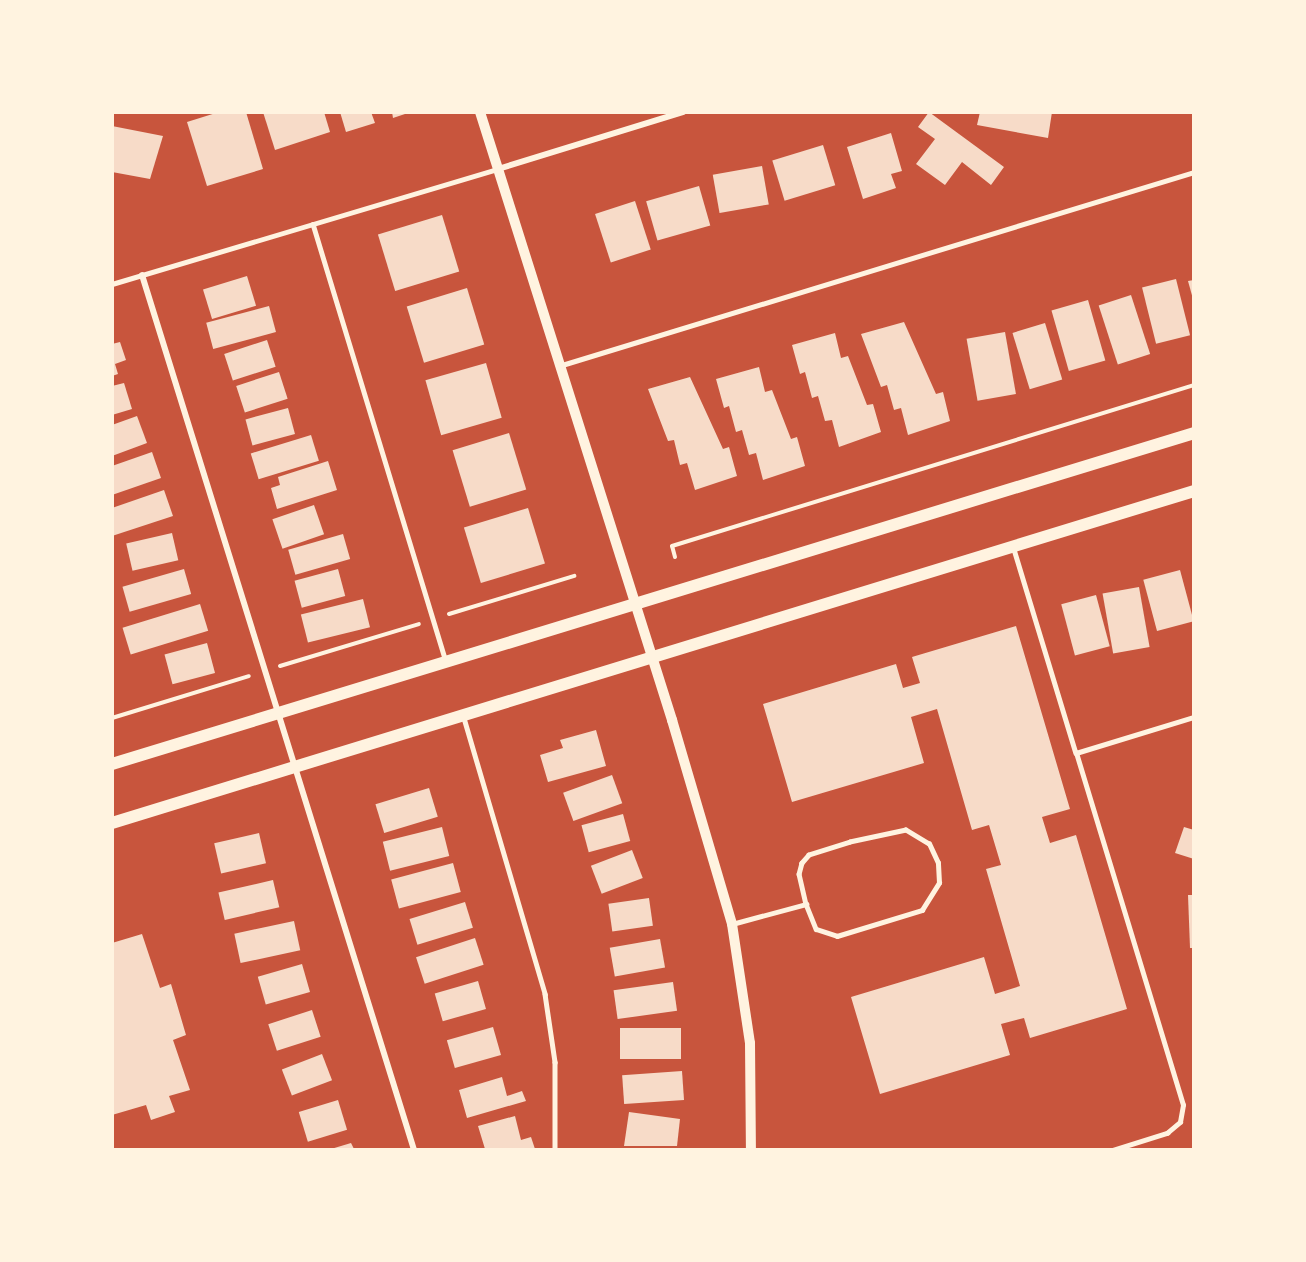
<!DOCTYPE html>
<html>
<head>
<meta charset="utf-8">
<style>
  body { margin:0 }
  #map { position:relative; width:1306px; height:1262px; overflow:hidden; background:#c8553d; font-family:"Noto Sans",sans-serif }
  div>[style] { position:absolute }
  .building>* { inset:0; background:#f7dbc8; transform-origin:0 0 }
  .path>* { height:4px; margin:-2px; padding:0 2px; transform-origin:2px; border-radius:2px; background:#fff3e0 }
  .service>* { height:4.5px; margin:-2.25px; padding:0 2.25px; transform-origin:2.25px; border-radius:2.25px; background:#fff3e0 }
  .minor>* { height:6px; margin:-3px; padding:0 3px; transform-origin:3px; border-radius:3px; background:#fff3e0 }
  .tertiary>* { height:10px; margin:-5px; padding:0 5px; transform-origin:5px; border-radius:5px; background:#fff3e0 }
  .secondary>* { height:12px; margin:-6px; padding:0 6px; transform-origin:6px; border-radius:6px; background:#fff3e0 }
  span { translate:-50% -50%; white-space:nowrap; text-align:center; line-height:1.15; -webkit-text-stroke:4.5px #fff3e0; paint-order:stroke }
  .frame { position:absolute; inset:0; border:114px solid #fff3e0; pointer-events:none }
</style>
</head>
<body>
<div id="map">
  <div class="building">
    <div style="clip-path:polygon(219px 112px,246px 112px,263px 169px,207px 186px,187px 122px)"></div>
    <div style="clip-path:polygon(263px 112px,324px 112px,330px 132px,275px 150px)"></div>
    <div style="clip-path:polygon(340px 112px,371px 112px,375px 123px,346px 132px)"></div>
    <div style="clip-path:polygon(392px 112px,408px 112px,408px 113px,393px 118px)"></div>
    <div style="clip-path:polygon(929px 112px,1004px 167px,991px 185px,962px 162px,945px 185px,916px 164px,935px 139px,918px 127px)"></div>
    <div style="clip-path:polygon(980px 112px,1052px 112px,1048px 138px,977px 125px)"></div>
    <div style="clip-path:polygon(112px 126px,163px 136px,150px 179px,112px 172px)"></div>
    <div style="clip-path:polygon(891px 133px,902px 171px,891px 174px,896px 188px,863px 199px,847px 147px)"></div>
    <div style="left:823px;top:145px;width:42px;height:53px;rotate:73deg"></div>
    <div style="left:762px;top:166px;width:39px;height:50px;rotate:80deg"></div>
    <div style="left:699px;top:186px;width:41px;height:55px;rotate:74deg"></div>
    <div style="left:635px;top:201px;width:51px;height:42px;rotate:72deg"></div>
    <div style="left:442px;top:215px;width:59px;height:67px;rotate:73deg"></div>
    <div style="left:247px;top:276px;width:31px;height:46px;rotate:73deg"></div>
    <div style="left:1176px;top:279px;width:58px;height:35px;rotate:76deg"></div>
    <div style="clip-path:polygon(1194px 280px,1194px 299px,1193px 299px,1188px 281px)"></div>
    <div style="left:467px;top:288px;width:59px;height:63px;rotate:73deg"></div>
    <div style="left:1131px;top:295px;width:62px;height:34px;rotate:72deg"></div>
    <div style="left:1088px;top:300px;width:63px;height:38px;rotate:74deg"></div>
    <div style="left:269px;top:306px;width:27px;height:65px;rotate:75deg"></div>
    <div style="clip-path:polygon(904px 322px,936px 394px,943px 392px,950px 421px,908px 435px,901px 408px,894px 410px,887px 385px,881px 387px,861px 334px)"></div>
    <div style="left:1045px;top:323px;width:59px;height:34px;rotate:73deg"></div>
    <div style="left:1005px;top:332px;width:63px;height:39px;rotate:80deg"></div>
    <div style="clip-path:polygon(835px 333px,841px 358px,848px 356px,867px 405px,873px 404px,881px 432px,839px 447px,832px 420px,825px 421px,818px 396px,812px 398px,805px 372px,800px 374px,792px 345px)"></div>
    <div style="left:267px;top:340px;width:28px;height:45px;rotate:72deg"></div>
    <div style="clip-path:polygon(120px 342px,126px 360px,115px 364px,118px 374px,112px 376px,112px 344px)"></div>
    <div style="left:486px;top:363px;width:57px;height:63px;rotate:74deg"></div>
    <div style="clip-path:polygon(759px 367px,765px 392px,772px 390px,791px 439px,797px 437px,805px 466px,763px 480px,756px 453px,749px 455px,742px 430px,736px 432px,729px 406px,724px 408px,716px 379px)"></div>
    <div style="left:279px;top:372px;width:28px;height:45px;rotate:72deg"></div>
    <div style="clip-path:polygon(690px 377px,723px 449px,729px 447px,737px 476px,695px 490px,687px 463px,680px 465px,674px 440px,668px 441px,648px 389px)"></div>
    <div style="clip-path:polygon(124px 383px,132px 409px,112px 415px,112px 386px)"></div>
    <div style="left:288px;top:408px;width:27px;height:44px;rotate:75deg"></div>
    <div style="clip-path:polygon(137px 416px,147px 443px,112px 456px,112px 425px)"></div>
    <div style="left:509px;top:433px;width:59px;height:59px;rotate:73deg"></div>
    <div style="left:311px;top:435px;width:27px;height:63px;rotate:73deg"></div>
    <div style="clip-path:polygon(152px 452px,161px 478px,112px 495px,112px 466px)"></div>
    <div style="clip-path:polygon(328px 461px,337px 490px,277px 509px,271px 488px,280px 485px,278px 477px)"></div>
    <div style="clip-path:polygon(164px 490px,173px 516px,112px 536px,112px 508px)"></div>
    <div style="left:314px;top:505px;width:31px;height:44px;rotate:71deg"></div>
    <div style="left:528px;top:508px;width:58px;height:67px;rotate:73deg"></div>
    <div style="left:172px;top:533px;width:28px;height:47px;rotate:77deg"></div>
    <div style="left:343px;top:534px;width:26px;height:57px;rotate:74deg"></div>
    <div style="left:184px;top:569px;width:26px;height:64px;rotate:74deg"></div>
    <div style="left:338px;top:569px;width:28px;height:45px;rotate:75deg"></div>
    <div style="left:1180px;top:570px;width:53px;height:38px;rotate:75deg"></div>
    <div style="left:1139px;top:587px;width:61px;height:37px;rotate:80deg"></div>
    <div style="left:1096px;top:595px;width:53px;height:36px;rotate:75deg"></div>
    <div style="left:363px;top:599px;width:29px;height:64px;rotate:76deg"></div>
    <div style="left:200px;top:604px;width:28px;height:81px;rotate:73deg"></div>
    <div style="clip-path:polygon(1016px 626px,1070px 809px,1042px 817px,1050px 843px,1076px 835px,1127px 1009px,1030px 1038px,1024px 1018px,1001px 1024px,1010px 1055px,880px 1094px,851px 997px,984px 957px,995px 994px,1020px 986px,986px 869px,1001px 865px,989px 825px,972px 830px,937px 709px,911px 717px,924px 763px,792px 802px,763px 704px,896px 664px,903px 688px,920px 683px,912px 657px)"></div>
    <div style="left:207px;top:643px;width:31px;height:44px;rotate:75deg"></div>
    <div style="clip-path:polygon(596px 730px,606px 766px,548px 782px,540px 755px,563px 748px,560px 740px)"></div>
    <div style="left:612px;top:775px;width:30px;height:52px;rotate:70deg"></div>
    <div style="left:429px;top:788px;width:30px;height:56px;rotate:73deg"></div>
    <div style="left:623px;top:814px;width:28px;height:43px;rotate:75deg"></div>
    <div style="left:442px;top:827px;width:30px;height:61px;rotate:76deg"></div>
    <div style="clip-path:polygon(1184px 827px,1194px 830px,1194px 859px,1175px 853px)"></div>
    <div style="left:259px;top:833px;width:31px;height:46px;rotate:77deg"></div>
    <div style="left:632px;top:850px;width:30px;height:44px;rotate:69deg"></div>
    <div style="left:453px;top:863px;width:30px;height:64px;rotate:75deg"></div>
    <div style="left:273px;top:880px;width:28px;height:56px;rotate:77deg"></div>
    <div style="clip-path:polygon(1188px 895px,1194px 895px,1194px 948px,1190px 948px)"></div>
    <div style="left:649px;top:898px;width:28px;height:41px;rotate:82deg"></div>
    <div style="left:465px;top:902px;width:27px;height:58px;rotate:73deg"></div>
    <div style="left:294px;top:921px;width:30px;height:61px;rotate:78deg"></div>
    <div style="clip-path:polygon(142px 934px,160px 988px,171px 984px,186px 1035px,173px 1040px,190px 1090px,169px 1096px,175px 1112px,151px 1120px,146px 1105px,112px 1115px,112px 943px)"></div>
    <div style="left:475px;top:938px;width:28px;height:62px;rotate:72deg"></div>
    <div style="left:660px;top:939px;width:29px;height:51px;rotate:80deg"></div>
    <div style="left:302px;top:964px;width:29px;height:46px;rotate:74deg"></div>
    <div style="left:478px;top:981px;width:29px;height:45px;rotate:74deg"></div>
    <div style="left:673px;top:982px;width:29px;height:60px;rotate:82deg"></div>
    <div style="left:312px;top:1010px;width:28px;height:46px;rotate:72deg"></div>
    <div style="left:493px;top:1027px;width:29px;height:48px;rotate:74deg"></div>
    <div style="left:681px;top:1028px;width:31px;height:61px;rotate:90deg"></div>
    <div style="left:322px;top:1054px;width:28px;height:43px;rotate:69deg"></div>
    <div style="left:682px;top:1071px;width:29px;height:60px;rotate:86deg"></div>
    <div style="clip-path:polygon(502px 1077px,507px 1096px,522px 1091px,526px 1101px,467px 1118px,459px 1090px)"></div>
    <div style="left:338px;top:1100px;width:31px;height:41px;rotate:73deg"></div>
    <div style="clip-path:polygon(629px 1112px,680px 1119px,677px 1146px,624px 1146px)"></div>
    <div style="clip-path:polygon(515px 1116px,521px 1140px,531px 1137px,535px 1149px,485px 1149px,478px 1126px)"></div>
    <div style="clip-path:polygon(351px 1143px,354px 1149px,331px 1149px)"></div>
  </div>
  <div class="path">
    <div style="left:675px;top:557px;width:11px;rotate:-105deg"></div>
    <div style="left:672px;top:546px;width:546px;rotate:-17.14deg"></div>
    <div style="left:449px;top:614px;width:131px;rotate:-16.9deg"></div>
    <div style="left:280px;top:666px;width:145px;rotate:-16.8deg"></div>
    <div style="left:112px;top:718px;width:143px;rotate:-17deg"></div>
  </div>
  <div class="service">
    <div style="left:313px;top:224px;width:457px;rotate:73.1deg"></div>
    <div style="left:112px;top:284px;width:403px;rotate:-16.6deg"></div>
    <div style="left:562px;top:365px;width:661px;rotate:-16.98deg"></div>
    <div style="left:1013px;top:546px;width:216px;rotate:73.1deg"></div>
    <div style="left:464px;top:718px;width:288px;rotate:73.6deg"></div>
    <div style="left:545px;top:994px;width:69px;rotate:81.6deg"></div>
    <div style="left:555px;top:1062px;width:88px;rotate:90deg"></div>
    <div style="left:732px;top:924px;width:77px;rotate:-15.1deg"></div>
    <div style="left:806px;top:904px;width:27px;rotate:68deg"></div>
    <div style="left:816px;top:929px;width:22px;rotate:18deg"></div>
    <div style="left:837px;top:936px;width:89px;rotate:-17deg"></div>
    <div style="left:922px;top:910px;width:32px;rotate:-58deg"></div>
    <div style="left:939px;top:883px;width:20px;rotate:-93deg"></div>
    <div style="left:938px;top:863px;width:21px;rotate:-115deg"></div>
    <div style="left:929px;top:844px;width:27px;rotate:-149deg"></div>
    <div style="left:906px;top:830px;width:57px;rotate:167.9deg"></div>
    <div style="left:850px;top:842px;width:43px;rotate:162.4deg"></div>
    <div style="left:809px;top:855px;width:11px;rotate:131deg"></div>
    <div style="left:802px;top:863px;width:11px;rotate:105deg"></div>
    <div style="left:799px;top:874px;width:31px;rotate:77deg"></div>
    <div style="left:1113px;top:1150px;width:57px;rotate:-17.5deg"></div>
    <div style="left:1167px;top:1133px;width:17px;rotate:-40deg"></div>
    <div style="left:1180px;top:1122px;width:17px;rotate:-80deg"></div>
    <div style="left:1183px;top:1105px;width:368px;rotate:-106.9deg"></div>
    <div style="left:1076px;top:753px;width:123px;rotate:-17deg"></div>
  </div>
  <div class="minor">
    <div style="left:498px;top:169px;width:194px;rotate:-17.1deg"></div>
    <div style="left:142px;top:275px;width:916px;rotate:72.73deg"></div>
  </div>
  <div class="tertiary">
    <div style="left:480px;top:112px;width:638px;rotate:72.47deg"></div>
    <div style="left:672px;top:720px;width:213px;rotate:73.6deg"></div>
    <div style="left:732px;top:924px;width:120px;rotate:81.4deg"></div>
    <div style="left:750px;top:1043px;width:107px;rotate:89.5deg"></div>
  </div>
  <div class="secondary">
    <div style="left:112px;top:764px;width:1131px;rotate:-17.01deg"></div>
    <div style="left:112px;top:823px;width:1132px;rotate:-17.06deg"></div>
  </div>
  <div class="frame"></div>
</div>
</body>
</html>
